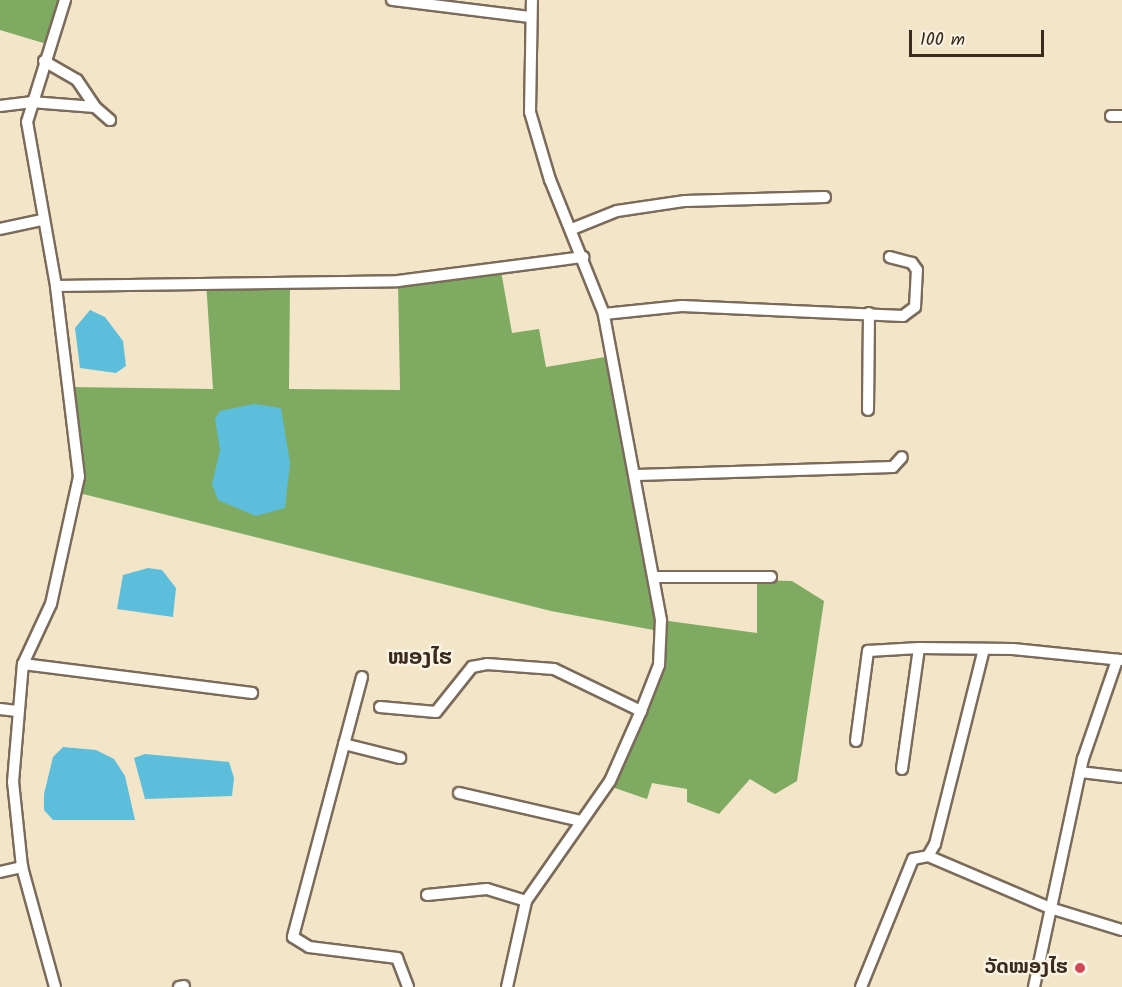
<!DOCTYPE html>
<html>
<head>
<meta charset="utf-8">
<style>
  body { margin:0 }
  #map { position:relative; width:1122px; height:987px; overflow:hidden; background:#f2e5c8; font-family:Kalam,"Noto Sans Lao",sans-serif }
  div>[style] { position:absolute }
  .forest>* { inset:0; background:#7eaa62 }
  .water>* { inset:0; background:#5dbedb }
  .roads { filter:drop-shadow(2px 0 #7b6b5a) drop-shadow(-2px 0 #7b6b5a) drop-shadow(0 2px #7b6b5a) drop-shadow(0 -2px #7b6b5a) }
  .street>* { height:10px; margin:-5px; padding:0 5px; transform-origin:5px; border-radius:5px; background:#fff }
  .dots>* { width:16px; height:16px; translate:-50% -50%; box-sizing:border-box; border:3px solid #fcf5e5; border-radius:50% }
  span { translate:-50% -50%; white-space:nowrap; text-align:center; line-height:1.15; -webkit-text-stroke:4.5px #fcf5e5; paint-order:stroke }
  .poi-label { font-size:20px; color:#3b2a1e; font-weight:700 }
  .right { translate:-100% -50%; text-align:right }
  .quarter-label { font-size:22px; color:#3b2a1e; font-weight:700 }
  .scale { position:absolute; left:909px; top:30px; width:135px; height:27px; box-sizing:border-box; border:3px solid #3b2a1e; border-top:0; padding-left:8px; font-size:18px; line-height:21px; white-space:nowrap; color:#3b2a1e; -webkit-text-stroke:4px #fcf5e5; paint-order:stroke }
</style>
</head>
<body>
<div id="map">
  <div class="forest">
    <div style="clip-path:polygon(0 0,65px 0,50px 45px,0 30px)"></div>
    <div style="clip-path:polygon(501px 271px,512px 333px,539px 329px,546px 367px,611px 356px,661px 620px,757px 633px,757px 580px,792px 581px,824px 601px,797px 781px,775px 794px,750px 779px,719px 814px,687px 802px,687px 789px,652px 783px,647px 799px,606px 785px,656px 660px,659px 631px,551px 611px,75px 492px,68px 387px,213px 389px,206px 281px,290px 282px,289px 389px,400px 390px,398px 281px)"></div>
  </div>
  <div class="water">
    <div style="clip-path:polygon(90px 310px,105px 317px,123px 341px,126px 366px,116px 373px,80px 368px,75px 328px)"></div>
    <div style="clip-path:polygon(254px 404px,281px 408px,290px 463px,285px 508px,256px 516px,218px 500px,212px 484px,220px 450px,215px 419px,220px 411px)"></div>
    <div style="clip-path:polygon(148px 568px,162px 570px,176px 588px,173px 617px,117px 609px,123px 575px)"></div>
    <div style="clip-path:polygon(63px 747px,96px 750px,114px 759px,125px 776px,135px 820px,53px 820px,44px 810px,44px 794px,53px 757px)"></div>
    <div style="clip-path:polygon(145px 754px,229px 762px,234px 778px,232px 796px,145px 799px,134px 758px)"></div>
  </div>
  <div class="roads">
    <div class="street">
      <div style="left:392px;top:0;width:140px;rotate:7deg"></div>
      <div style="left:44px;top:61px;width:38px;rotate:30deg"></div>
      <div style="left:77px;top:80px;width:32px;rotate:56deg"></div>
      <div style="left:0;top:106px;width:31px;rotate:-7deg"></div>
      <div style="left:31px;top:102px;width:64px;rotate:4.5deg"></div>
      <div style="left:95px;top:107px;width:20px;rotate:41deg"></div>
      <div style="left:1111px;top:116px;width:11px"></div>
      <div style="left:0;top:229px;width:43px;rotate:-12.1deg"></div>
      <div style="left:572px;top:229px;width:48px;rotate:-21.8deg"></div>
      <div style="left:617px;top:211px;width:69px;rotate:-8.4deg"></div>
      <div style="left:685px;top:201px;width:140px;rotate:-1.6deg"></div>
      <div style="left:56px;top:286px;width:342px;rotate:-0.8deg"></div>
      <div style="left:398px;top:281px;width:187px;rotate:-7.4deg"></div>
      <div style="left:604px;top:314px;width:78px;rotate:-5.9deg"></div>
      <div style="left:682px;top:306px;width:221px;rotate:2.6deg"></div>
      <div style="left:903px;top:316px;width:15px;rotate:-37deg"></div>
      <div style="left:915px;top:307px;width:37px;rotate:-87deg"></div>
      <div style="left:917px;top:270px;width:9px;rotate:-126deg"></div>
      <div style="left:912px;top:263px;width:23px;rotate:-165deg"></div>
      <div style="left:868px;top:410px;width:97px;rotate:-89.4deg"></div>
      <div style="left:637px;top:475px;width:256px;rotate:-1.8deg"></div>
      <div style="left:893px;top:467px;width:13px;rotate:-48deg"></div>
      <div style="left:655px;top:577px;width:116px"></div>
      <div style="left:23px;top:664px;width:231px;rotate:7.2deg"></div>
      <div style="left:362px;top:677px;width:269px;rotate:104.9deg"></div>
      <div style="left:293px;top:937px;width:19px;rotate:32deg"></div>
      <div style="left:309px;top:947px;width:89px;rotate:7.1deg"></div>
      <div style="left:397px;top:958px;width:31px;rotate:69deg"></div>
      <div style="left:380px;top:707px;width:56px;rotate:5.1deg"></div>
      <div style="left:436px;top:712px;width:58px;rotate:-51.3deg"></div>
      <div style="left:472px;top:667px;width:15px;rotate:-11deg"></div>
      <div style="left:487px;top:664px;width:67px;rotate:4.3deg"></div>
      <div style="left:554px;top:669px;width:97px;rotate:25.8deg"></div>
      <div style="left:0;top:709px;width:17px;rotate:7deg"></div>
      <div style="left:856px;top:741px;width:91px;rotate:-82.4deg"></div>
      <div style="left:868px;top:651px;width:51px;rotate:-3.4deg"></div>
      <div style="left:344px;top:744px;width:58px;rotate:14deg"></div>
      <div style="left:902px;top:769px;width:122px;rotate:-82deg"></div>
      <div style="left:919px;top:648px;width:94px;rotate:0.6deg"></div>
      <div style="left:1013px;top:649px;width:110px;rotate:5.8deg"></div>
      <div style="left:1080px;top:772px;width:42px;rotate:6.8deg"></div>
      <div style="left:459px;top:793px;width:125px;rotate:12.9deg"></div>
      <div style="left:928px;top:856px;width:133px;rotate:23.1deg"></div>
      <div style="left:1050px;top:908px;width:75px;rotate:17deg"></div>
      <div style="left:0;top:872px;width:23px;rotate:-13deg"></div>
      <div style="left:427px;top:895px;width:60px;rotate:-5.7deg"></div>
      <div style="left:487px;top:889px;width:41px;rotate:17.1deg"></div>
      <div style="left:55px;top:987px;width:124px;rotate:-105.4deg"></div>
      <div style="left:22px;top:867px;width:85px;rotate:-96deg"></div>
      <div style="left:13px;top:782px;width:118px;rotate:-85.2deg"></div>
      <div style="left:23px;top:664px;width:66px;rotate:-65deg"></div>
      <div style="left:51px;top:604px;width:130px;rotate:-77.6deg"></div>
      <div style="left:79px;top:477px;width:192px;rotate:-96.9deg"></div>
      <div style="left:56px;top:286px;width:167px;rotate:-100deg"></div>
      <div style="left:27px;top:122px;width:128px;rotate:-72.7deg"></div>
      <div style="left:179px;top:987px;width:5px;rotate:-11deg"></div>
      <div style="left:507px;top:987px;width:88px;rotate:-77.5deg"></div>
      <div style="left:526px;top:901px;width:146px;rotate:-55deg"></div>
      <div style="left:610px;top:781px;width:77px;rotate:-66.1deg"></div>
      <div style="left:641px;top:711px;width:49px;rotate:-68.6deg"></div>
      <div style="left:659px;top:665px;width:45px;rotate:-87.5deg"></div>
      <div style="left:661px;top:620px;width:311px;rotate:-100.6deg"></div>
      <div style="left:604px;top:314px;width:144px;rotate:-111.9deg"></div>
      <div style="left:550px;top:180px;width:71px;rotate:-106.4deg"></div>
      <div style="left:530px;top:112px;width:112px;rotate:-89deg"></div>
      <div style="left:861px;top:987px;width:138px;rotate:-67.9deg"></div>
      <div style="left:913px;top:859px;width:15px;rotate:-11deg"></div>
      <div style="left:928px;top:856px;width:14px;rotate:-60deg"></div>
      <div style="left:935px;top:844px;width:201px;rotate:-75.9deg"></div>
      <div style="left:1034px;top:987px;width:233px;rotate:-77.9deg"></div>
      <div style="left:1083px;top:759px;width:105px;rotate:-71deg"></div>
    </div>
  </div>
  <div class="dots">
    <div style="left:1080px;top:968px;background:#d1495b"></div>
  </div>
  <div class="poi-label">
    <span class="right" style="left:1068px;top:968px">ວັດໝອງໄຮ</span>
  </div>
  <div class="quarter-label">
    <span style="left:420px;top:659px">ໜອງໄຮ</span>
  </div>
  <div class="scale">100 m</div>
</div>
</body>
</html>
